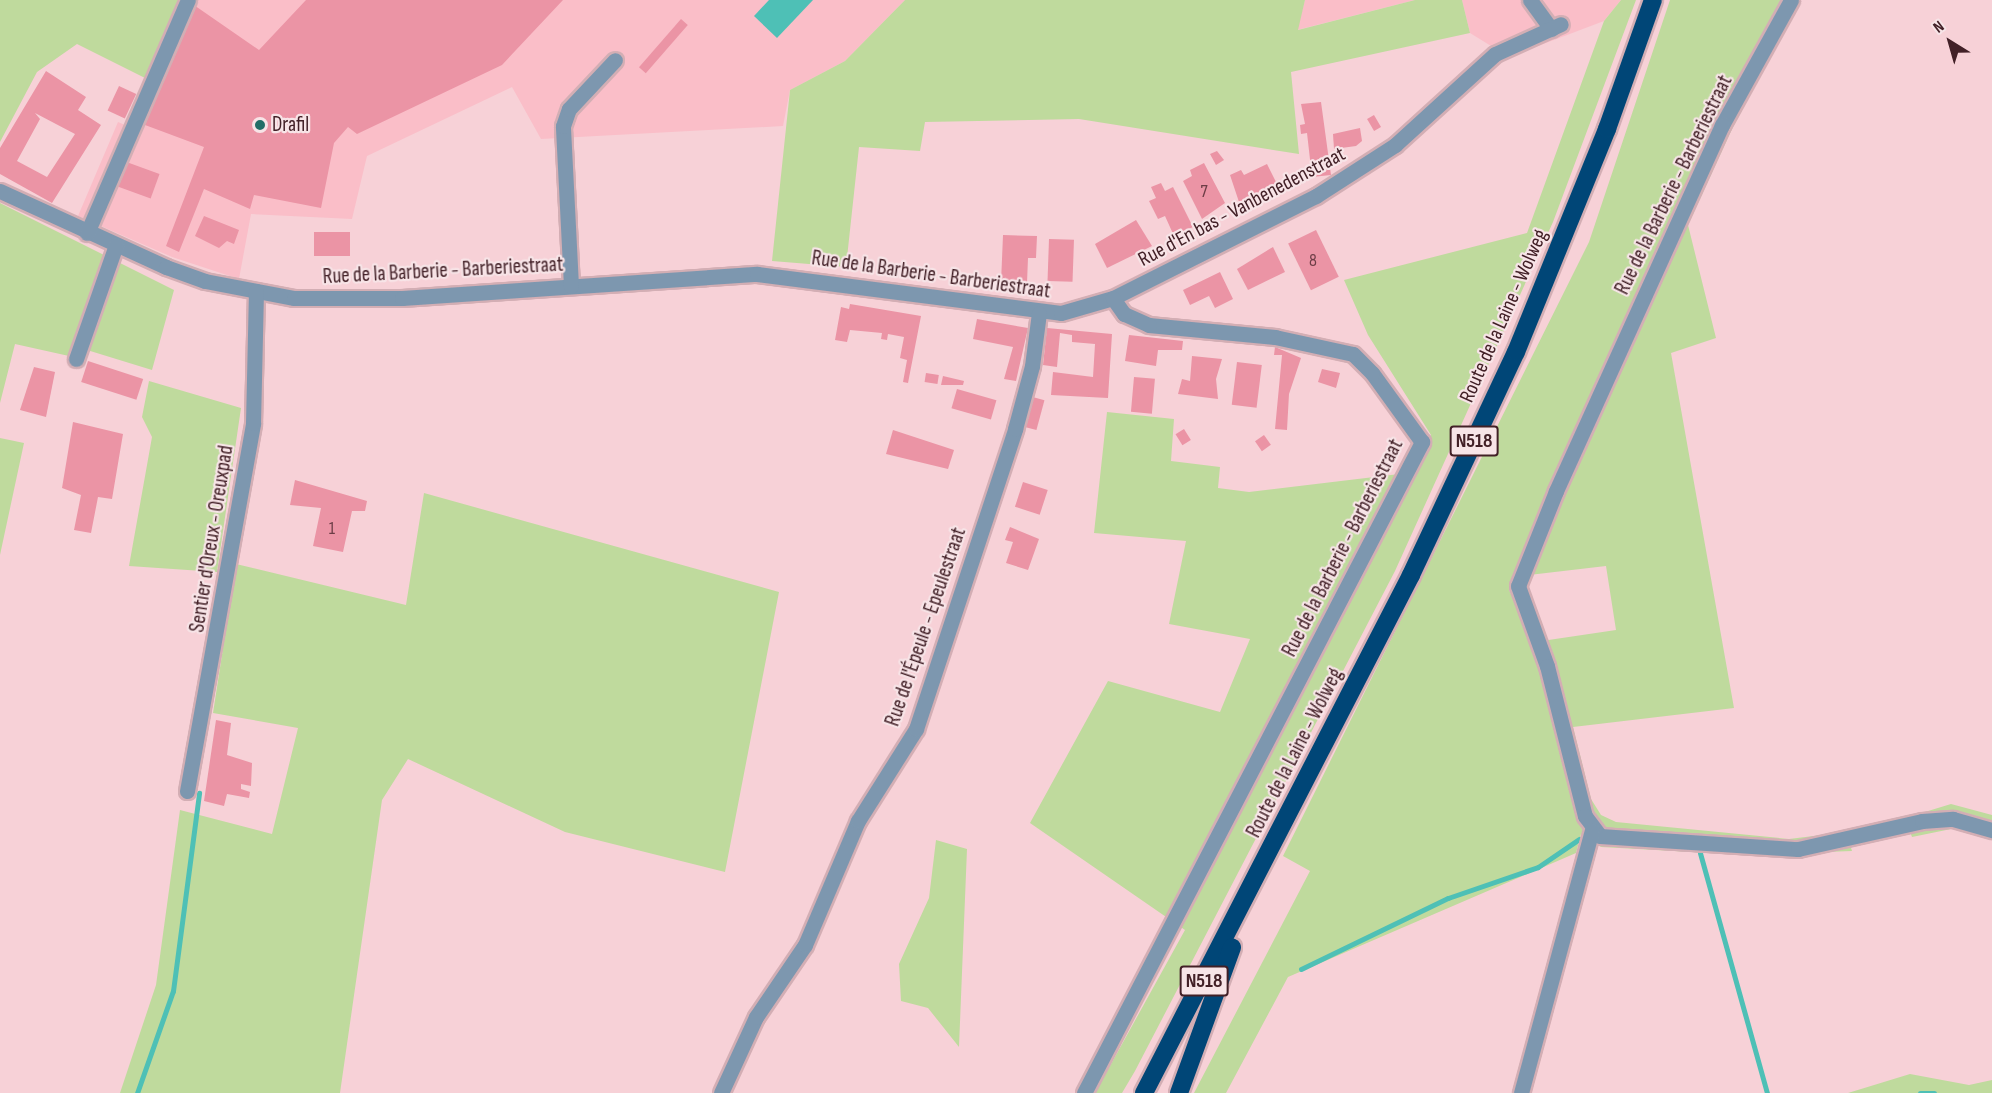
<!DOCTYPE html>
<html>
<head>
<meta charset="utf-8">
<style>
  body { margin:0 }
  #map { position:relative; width:1992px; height:1093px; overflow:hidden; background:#f7d1d7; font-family:"Sofia Sans Condensed",sans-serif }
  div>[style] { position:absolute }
  .built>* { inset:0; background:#fabec8 }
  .green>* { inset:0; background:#bfda9d }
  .water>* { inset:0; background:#4ec0b6 }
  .stream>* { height:5px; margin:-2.5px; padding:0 2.5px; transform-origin:2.5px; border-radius:2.5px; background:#4ec0b6 }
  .building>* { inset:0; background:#eb94a5; transform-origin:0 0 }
  .roads { filter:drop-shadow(2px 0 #d3aeb4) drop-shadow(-2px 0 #d3aeb4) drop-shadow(0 2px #d3aeb4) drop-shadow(0 -2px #d3aeb4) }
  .minor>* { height:15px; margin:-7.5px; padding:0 7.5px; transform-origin:7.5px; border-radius:7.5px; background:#7d97af }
  .highway>* { height:18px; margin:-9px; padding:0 9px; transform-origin:9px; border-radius:9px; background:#004677 }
  .dots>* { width:16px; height:16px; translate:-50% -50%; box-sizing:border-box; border:3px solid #f7e4e7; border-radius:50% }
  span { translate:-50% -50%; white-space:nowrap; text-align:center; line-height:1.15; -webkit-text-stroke:4.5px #f7e4e7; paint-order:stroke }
  .number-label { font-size:18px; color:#6c3d46 }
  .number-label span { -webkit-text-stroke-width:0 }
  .shield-label span { padding:2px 4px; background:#f7e4e7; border:2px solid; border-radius:4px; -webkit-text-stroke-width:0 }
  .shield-label { font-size:20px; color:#422027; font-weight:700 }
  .poi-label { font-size:21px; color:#422027 }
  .left { translate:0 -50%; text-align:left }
  .street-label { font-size:21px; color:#422027 }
  .north { position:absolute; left:1920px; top:12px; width:60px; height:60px; -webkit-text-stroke:4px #f7e4e7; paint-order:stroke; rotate:323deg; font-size:16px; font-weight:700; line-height:24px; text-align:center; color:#422027 }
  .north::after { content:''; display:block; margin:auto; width:21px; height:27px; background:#422027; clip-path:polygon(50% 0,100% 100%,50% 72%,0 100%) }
</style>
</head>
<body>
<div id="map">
  <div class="built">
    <div style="clip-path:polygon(179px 0,905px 0,845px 61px,790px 90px,783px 126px,541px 139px,512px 87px,367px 156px,352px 219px,251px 214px,239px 279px,172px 257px,78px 216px,118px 122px,125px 125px)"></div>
    <div style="clip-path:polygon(1305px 0,1415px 0,1297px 30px)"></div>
    <div style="clip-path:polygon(1462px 0,1621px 0,1604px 21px,1509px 57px,1470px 33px)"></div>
  </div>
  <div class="green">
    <div style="clip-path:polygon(0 0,180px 0,145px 78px,77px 44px,37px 72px,0 142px)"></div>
    <div style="clip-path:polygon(905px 0,1305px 0,1298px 30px,1415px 0,1462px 0,1470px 33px,1291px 72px,1299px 154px,1079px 119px,925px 122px,920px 151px,859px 147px,846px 267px,772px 261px,790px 90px,845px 61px)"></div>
    <div style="clip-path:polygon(1621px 0,1636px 0,1553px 222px,1395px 571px,1135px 1071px,1122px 1093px,1095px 1093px,1185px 930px,1030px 823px,1108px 681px,1220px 712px,1250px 639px,1169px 624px,1186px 541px,1094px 533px,1107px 412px,1174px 419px,1171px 461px,1220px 467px,1218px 488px,1249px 492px,1416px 472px,1431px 435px,1368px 335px,1344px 280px,1527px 233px,1604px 21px)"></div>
    <div style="clip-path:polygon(evenodd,1670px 0,1801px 0,1732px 129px,1688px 225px,1716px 338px,1671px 353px,1734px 708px,1573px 727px,1591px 799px,1601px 815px,1616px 822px,1789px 839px,1846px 832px,1852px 851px,1747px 855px,1601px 847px,1581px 834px,1576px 853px,1288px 977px,1226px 1093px,1194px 1093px,1310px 871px,1283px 856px,1589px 242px,1670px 0,1606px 566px,1616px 630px,1535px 642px,1509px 590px,1529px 575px,1606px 566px)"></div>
    <div style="clip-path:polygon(0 203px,174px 290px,152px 370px,74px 346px,69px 356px,15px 344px,0 403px)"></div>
    <div style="clip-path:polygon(149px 381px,241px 408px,217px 572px,129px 566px,152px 437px,142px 417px)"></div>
    <div style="clip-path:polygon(0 438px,24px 443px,0 555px)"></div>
    <div style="clip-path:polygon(424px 493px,779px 592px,725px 872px,565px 832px,408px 759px,382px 800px,340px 1093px,120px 1093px,156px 985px,180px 810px,272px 834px,298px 728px,213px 713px,236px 564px,406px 605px)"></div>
    <div style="clip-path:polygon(1951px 804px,1992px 815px,1992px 840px,1956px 828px,1912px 837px,1905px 818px)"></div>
    <div style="clip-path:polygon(936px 840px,967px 849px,959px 1047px,928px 1008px,901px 1001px,899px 964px,929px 898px)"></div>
    <div style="clip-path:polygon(1910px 1074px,1969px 1085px,1992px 1080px,1992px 1093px,1848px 1093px)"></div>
  </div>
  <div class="water">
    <div style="clip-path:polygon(769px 0,813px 0,777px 38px,754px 16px)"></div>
  </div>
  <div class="stream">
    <div style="left:1700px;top:853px;width:249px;rotate:74.4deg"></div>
    <div style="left:1301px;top:969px;width:163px;rotate:-25.8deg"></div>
    <div style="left:1448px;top:898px;width:95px;rotate:-19deg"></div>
    <div style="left:1538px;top:867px;width:50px;rotate:-34.3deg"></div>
    <div style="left:137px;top:1093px;width:108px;rotate:-70.6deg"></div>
    <div style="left:173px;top:991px;width:200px;rotate:-82.5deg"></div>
    <div style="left:1920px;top:1093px;width:14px"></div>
  </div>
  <div class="building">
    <div style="clip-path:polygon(306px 0,563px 0,502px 65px,357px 134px,348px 127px,334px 143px,321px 208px,254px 195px,250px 209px,204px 189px,179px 252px,166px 246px,204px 147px,137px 122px,191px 3px,259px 50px)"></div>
    <div style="left:681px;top:19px;width:9px;height:64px;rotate:41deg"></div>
    <div style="clip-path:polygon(evenodd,46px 71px,86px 97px,78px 110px,101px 125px,52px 203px,0 174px,0 148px,46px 71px,35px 113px,75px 134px,47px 177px,17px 161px,40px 119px,35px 113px)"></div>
    <div style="left:119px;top:86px;width:19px;height:27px;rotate:25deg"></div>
    <div style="clip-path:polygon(1321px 102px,1331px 175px,1312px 177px,1307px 133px,1301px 134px,1300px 125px,1305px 124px,1301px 104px)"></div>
    <div style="left:1374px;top:115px;width:14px;height:8px;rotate:60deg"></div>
    <div style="clip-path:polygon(1360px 128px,1362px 141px,1356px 146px,1334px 149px,1333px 134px)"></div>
    <div style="clip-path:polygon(1217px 151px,1224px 160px,1216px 165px,1210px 154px)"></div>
    <div style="left:121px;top:160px;width:41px;height:26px;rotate:20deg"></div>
    <div style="clip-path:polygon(1204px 163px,1225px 203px,1202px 219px,1183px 181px,1192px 176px,1190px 170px)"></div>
    <div style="clip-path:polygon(1267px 164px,1278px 186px,1240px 205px,1230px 175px,1241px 170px,1244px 175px)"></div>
    <div style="clip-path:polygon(1161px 183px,1165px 191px,1173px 187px,1193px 227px,1174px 236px,1165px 216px,1158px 219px,1149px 201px,1156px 198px,1151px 187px)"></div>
    <div style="clip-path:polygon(204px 216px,239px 230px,234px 244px,227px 241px,219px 248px,195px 236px)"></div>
    <div style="clip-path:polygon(1136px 220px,1152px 246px,1107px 268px,1095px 244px)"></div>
    <div style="left:1316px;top:230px;width:52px;height:31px;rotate:64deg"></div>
    <div style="left:314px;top:232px;width:36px;height:24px"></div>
    <div style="clip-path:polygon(1003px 235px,1037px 236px,1036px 258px,1028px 258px,1027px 283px,1001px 283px)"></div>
    <div style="left:1049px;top:239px;width:25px;height:42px;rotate:2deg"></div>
    <div style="clip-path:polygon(1273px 247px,1285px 272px,1248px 290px,1237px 269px)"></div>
    <div style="clip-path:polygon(1220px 272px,1233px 299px,1215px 308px,1209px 296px,1190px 305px,1183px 290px)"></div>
    <div style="clip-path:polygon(850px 304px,921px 316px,908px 383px,903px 382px,907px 360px,900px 358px,904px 337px,888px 334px,887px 340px,881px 339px,882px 333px,850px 330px,847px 342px,835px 340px,841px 307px,849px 309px)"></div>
    <div style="clip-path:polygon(977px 319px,1028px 328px,1016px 381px,1004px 379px,1013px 347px,973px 339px)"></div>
    <div style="clip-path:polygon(1047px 328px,1112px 334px,1108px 398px,1051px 395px,1053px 372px,1093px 377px,1095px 344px,1072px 342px,1072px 335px,1060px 333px,1057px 367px,1043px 365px)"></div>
    <div style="clip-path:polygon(1129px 335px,1183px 341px,1182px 350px,1158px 350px,1156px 366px,1125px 361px)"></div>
    <div style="clip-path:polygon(1275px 347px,1301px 358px,1289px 394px,1287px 430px,1275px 429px,1282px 355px,1274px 355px)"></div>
    <div style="clip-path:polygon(1192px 356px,1222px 359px,1216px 379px,1218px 399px,1178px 394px,1182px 379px,1190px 381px)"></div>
    <div style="left:88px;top:361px;width:58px;height:22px;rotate:18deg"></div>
    <div style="left:1237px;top:362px;width:25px;height:43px;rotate:7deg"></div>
    <div style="clip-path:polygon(34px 367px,55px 372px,46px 417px,20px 410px)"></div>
    <div style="clip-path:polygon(1322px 369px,1340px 373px,1336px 388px,1318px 382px)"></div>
    <div style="left:926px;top:373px;width:13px;height:9px;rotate:9deg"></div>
    <div style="clip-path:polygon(943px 376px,964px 381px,963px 385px,941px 385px)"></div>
    <div style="left:1134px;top:377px;width:21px;height:35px;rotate:5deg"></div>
    <div style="left:957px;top:389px;width:41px;height:20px;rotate:16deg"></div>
    <div style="left:1029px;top:396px;width:16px;height:31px;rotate:15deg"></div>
    <div style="clip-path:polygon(73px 422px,123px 434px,112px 499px,98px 497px,91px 533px,74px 530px,81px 495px,62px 488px)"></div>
    <div style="left:1184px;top:429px;width:13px;height:10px;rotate:58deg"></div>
    <div style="clip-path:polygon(893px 430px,954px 450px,948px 469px,886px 454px)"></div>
    <div style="left:1264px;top:435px;width:12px;height:11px;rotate:55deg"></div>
    <div style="clip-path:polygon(295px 480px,367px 501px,365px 511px,352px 511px,343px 552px,313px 546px,321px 508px,290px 505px)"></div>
    <div style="left:1023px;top:482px;width:26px;height:26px;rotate:18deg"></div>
    <div style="clip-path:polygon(1010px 527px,1039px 539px,1028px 570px,1006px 563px,1013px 542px,1005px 540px)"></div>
    <div style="clip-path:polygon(216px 720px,231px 723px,227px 755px,252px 763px,251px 786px,241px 784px,241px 789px,250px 792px,249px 798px,227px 794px,224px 806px,204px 801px)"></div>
  </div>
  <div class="roads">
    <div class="minor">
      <div style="left:1530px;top:0;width:36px;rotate:54deg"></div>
      <div style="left:1791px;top:0;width:143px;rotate:118.9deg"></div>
      <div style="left:1722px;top:125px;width:402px;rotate:114.4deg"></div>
      <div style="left:1556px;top:491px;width:102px;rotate:111.8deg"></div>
      <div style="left:1518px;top:586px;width:85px;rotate:70.1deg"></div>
      <div style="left:1547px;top:666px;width:155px;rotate:75.8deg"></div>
      <div style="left:1585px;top:816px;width:25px;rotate:53deg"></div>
      <div style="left:1600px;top:836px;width:198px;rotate:3.8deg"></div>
      <div style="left:1798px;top:849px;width:127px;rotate:-12.7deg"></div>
      <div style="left:1922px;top:821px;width:31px;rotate:-4deg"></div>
      <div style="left:1953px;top:819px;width:41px;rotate:15.8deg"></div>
      <div style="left:0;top:191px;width:183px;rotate:24.6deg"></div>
      <div style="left:166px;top:267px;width:41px;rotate:19.7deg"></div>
      <div style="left:205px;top:281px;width:91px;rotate:10.8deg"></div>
      <div style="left:294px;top:298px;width:108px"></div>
      <div style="left:402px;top:298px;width:356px;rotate:-3.9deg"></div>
      <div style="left:757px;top:274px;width:306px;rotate:7.3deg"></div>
      <div style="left:1061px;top:313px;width:54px;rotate:-16.1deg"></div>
      <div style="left:1113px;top:298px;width:227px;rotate:-26.7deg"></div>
      <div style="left:1316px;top:196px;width:94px;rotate:-32.8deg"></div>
      <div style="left:1395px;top:145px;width:135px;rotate:-42.3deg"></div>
      <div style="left:1495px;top:54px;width:72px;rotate:-24.4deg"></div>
      <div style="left:87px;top:233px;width:254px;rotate:-66.6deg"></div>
      <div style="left:571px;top:286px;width:160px;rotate:-92.9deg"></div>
      <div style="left:563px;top:126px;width:18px;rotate:-71deg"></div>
      <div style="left:569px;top:109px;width:67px;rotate:-46.8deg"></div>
      <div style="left:76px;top:359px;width:121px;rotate:-70.7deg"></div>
      <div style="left:187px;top:791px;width:374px;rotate:-79.8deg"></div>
      <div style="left:253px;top:423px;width:132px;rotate:-88.7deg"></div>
      <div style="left:721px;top:1093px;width:84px;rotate:-65.3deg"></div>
      <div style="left:756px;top:1017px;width:87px;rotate:-55.8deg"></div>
      <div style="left:805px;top:945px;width:135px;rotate:-66.9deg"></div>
      <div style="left:858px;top:821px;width:109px;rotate:-57.8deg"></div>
      <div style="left:916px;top:729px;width:316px;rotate:-71.7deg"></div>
      <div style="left:1015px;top:429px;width:65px;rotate:-74.9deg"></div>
      <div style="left:1032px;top:366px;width:53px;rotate:-82.5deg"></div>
      <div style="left:1084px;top:1093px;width:734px;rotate:-62.56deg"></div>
      <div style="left:1422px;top:442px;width:85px;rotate:-125.9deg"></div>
      <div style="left:1372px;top:373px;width:27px;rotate:-135deg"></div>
      <div style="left:1353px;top:354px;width:80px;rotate:-167.7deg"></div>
      <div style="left:1275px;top:337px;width:127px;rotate:-174.6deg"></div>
      <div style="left:1149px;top:325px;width:27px;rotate:-156deg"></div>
      <div style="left:1124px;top:314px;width:19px;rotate:-125deg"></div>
      <div style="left:1521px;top:1093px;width:272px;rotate:-74.9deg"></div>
    </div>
    <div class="highway">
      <div style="left:1144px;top:1093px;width:583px;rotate:-62.73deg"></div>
      <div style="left:1411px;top:575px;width:246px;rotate:-64.8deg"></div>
      <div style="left:1516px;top:352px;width:241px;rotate:-67.8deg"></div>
      <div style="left:1607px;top:129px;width:137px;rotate:-70.4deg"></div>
      <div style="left:1179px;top:1093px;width:155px;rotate:-70deg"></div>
    </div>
  </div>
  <div class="dots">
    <div style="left:260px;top:125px;background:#236d67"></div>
  </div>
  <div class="number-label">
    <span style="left:1204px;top:192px">7</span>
    <span style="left:1313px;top:261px">8</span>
    <span style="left:332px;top:529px">1</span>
  </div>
  <div class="shield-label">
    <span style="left:1474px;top:441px">N518</span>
    <span style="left:1204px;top:981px">N518</span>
  </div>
  <div class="poi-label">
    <span class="left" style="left:272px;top:125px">Drafil</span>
  </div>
  <div class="street-label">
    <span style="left:1674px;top:185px;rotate:-64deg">Rue de la Barberie - Barberiestraat</span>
    <span style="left:1242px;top:207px;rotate:-28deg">Rue d'En bas - Vanbenedenstraat</span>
    <span style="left:443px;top:271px;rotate:-3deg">Rue de la Barberie - Barberiestraat</span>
    <span style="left:931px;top:275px;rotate:8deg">Rue de la Barberie - Barberiestraat</span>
    <span style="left:1504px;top:316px;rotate:-66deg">Route de la Laine - Wolweg</span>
    <span style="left:212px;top:539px;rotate:-81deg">Sentier d'Oreux - Oreuxpad</span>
    <span style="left:1343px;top:548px;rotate:-63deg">Rue de la Barberie - Barberiestraat</span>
    <span style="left:926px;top:627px;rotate:-71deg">Rue de l'Épeule - Epeulestraat</span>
    <span style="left:1295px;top:753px;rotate:-63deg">Route de la Laine - Wolweg</span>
  </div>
  <div class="north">N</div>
</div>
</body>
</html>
